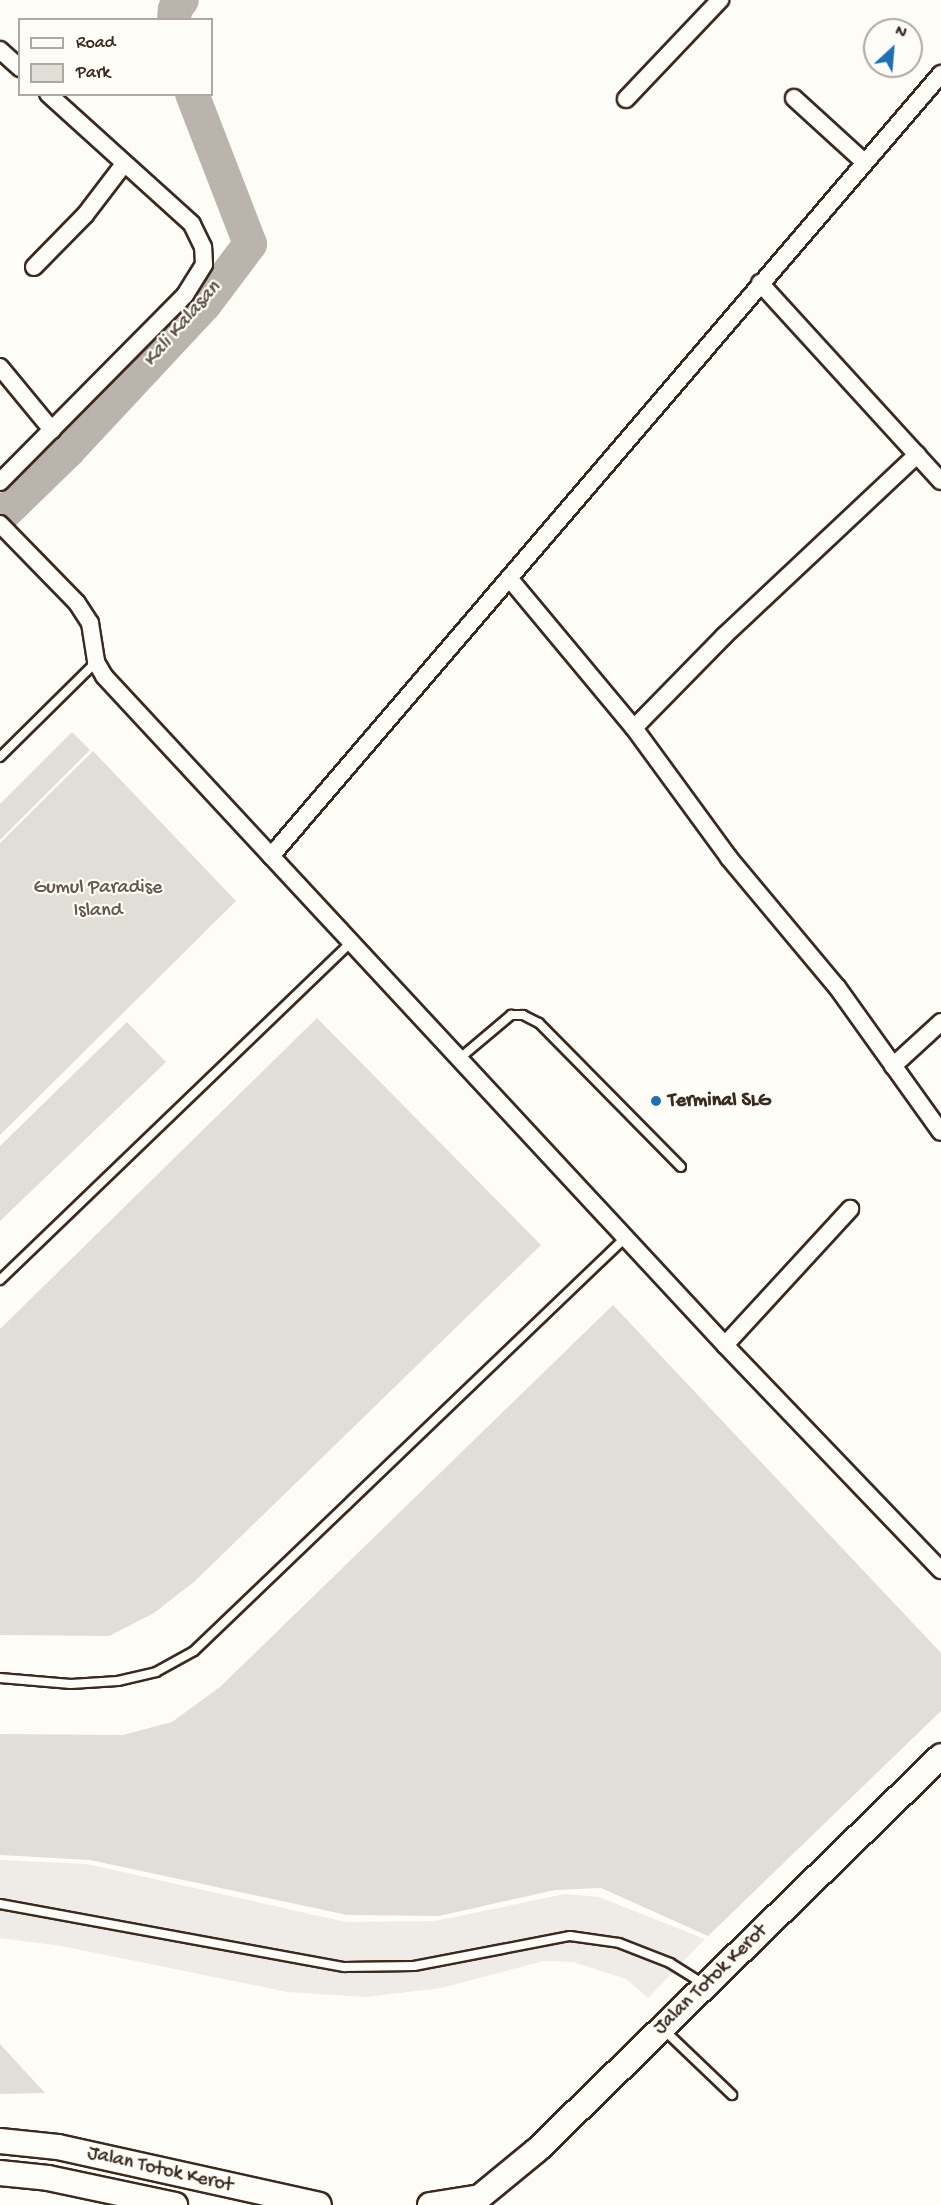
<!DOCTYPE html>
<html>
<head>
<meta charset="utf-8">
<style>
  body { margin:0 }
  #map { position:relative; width:941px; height:2205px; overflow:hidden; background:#fdfcf7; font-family:"Gochi Hand",sans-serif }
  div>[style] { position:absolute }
  .built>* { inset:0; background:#efece7 }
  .green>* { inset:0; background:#e1ded7 }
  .river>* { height:34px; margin:-17px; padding:0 17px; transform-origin:17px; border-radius:17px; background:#bbb4ad }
  .roads { filter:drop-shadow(2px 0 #3b2a1e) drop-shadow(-2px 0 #3b2a1e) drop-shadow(0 2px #3b2a1e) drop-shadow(0 -2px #3b2a1e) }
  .service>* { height:8px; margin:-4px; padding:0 4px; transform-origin:4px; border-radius:4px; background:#fdfcf7 }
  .minor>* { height:16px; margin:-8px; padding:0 8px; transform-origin:8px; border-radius:8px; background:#fdfcf7 }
  .secondary>* { height:24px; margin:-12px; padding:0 12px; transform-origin:12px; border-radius:12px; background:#fdfcf7 }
  .dots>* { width:16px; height:16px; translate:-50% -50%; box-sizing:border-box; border:3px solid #fdfcf7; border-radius:50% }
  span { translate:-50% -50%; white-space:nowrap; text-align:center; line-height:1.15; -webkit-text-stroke:4.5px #fdfcf7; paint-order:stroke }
  .park-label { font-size:20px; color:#64574c }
  .poi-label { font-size:20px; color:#3b2a1e; font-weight:700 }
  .left { translate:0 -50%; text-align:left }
  .street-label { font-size:20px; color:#3b2a1e }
  .water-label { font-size:21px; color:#615349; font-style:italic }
  .legend { position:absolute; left:18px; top:18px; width:195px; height:78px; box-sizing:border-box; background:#fdfcf7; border:2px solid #afa8a0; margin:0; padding:8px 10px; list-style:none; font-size:18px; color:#3b2a1e }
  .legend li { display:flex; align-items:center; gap:12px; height:30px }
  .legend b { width:30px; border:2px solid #afa8a0 }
  .north { position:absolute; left:863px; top:18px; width:60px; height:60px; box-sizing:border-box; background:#fdfcf7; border:2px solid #afa8a0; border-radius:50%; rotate:26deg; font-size:16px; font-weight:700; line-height:24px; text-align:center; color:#3b2a1e }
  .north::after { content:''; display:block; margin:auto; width:21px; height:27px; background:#1f6fb2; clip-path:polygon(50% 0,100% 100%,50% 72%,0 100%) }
</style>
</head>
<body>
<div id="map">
  <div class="built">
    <div style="clip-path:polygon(0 1860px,87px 1864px,346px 1922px,435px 1921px,565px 1894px,599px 1897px,705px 1939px,648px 1998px,626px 1979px,573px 1962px,544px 1961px,441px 1988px,366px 1997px,288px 1992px,61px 1946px,0 1938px)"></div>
  </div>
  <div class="green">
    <div style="clip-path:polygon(72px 732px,90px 750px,0 840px,0 804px)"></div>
    <div style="clip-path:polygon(93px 751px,236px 901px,0 1135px,0 843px)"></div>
    <div style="clip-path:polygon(317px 1018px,541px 1245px,195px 1581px,154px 1613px,109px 1636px,0 1635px,0 1329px)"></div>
    <div style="clip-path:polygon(127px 1022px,166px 1062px,0 1221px,0 1146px)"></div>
    <div style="clip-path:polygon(613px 1305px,941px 1653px,941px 1711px,708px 1936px,601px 1888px,555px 1890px,439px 1916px,347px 1915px,90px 1860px,0 1855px,0 1734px,123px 1735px,172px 1722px,220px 1687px)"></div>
    <div style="clip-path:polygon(0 2044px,45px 2093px,0 2094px)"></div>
  </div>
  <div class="river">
    <div style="left:174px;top:20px;width:11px;rotate:-85deg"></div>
    <div style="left:175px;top:9px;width:11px;rotate:-52deg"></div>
    <div style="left:0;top:517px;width:95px;rotate:-44.1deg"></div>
    <div style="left:68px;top:451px;width:201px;rotate:-47deg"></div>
    <div style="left:205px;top:304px;width:75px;rotate:-53.1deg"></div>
    <div style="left:250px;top:244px;width:161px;rotate:-111.1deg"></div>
  </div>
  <div class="roads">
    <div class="service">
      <div style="left:0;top:757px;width:135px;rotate:-44.7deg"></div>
      <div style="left:460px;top:1058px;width:67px;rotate:-40.1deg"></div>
      <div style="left:511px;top:1015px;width:12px"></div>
      <div style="left:523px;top:1015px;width:18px;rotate:27deg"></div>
      <div style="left:539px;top:1023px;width:202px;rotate:45.4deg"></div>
      <div style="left:0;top:1280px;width:487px;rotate:-43.9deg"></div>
      <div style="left:0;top:1678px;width:71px;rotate:4.8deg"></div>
      <div style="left:71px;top:1684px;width:47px;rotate:-3.7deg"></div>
      <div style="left:118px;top:1681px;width:39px;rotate:-13deg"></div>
      <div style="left:156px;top:1672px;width:43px;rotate:-28.9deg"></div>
      <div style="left:194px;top:1651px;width:598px;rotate:-43.78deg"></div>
      <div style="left:0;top:1904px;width:350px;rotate:10.4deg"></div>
      <div style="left:344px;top:1967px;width:70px;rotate:-0.8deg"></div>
      <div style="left:414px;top:1966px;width:159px;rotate:-10.9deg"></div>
      <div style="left:570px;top:1936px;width:49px;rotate:8.1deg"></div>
      <div style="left:619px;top:1943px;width:55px;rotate:21.4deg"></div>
      <div style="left:670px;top:1963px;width:39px;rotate:32deg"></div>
      <div style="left:662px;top:2028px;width:97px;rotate:43.7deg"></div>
    </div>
    <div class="minor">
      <div style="left:0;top:50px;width:27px;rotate:42deg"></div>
      <div style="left:794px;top:98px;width:95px;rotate:42.4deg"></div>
      <div style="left:626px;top:99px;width:137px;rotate:-46.5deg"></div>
      <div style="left:34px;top:267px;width:73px;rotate:-45.6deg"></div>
      <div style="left:85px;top:215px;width:64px;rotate:-52.6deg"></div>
      <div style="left:760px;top:283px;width:268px;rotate:47.6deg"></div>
      <div style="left:0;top:367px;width:82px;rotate:50.5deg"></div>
      <div style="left:0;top:482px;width:263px;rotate:-45.3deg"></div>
      <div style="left:185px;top:295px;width:36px;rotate:-58deg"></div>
      <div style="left:204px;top:264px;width:17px;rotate:-93deg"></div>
      <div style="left:203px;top:247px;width:25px;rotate:-116deg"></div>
      <div style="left:192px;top:224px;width:194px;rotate:-137.9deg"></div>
      <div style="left:0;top:524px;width:110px;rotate:45.7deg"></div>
      <div style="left:77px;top:603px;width:24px;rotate:57deg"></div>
      <div style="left:90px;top:623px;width:39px;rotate:81deg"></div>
      <div style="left:96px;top:662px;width:16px;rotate:60deg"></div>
      <div style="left:104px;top:676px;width:913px;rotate:47.13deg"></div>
      <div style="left:725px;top:1345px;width:312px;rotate:46.2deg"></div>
      <div style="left:509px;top:578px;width:195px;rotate:50.2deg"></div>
      <div style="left:634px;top:728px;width:129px;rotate:-45.6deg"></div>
      <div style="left:724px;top:636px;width:265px;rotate:-43.2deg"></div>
      <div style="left:634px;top:728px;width:161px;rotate:53.8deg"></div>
      <div style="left:729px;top:858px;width:168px;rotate:50.1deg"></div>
      <div style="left:837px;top:987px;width:178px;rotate:54.4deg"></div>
      <div style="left:271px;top:856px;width:1030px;rotate:-49.41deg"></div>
      <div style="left:893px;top:1066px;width:65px;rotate:-42.5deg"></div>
      <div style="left:725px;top:1345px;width:185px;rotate:-47.4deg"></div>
    </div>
    <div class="secondary">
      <div style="left:0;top:2141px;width:58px;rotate:5.9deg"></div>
      <div style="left:58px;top:2147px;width:267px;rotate:12.5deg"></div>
      <div style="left:0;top:2173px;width:48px;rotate:5.9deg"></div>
      <div style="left:48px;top:2178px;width:130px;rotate:12deg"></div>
      <div style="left:430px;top:2205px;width:46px;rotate:-8.8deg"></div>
      <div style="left:470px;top:2205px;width:87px;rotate:-39.4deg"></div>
      <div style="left:537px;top:2150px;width:564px;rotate:-44.28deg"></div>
    </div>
  </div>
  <div class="dots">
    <div style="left:656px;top:1101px;background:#1f6fb2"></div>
  </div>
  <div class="park-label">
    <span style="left:98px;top:900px">Gumul Paradise<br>Island</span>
  </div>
  <div class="poi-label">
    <span class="left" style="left:668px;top:1101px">Terminal SLG</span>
  </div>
  <div class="street-label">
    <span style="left:711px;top:1980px;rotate:-44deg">Jalan Totok Kerot</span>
    <span style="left:160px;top:2170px;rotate:13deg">Jalan Totok Kerot</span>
  </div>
  <div class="water-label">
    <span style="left:183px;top:325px;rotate:-49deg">Kali Kalasan</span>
  </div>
  <ul class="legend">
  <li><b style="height:8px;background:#fdfcf7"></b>Road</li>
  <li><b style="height:16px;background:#e1ded7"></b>Park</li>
  </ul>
  <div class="north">N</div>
</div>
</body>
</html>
